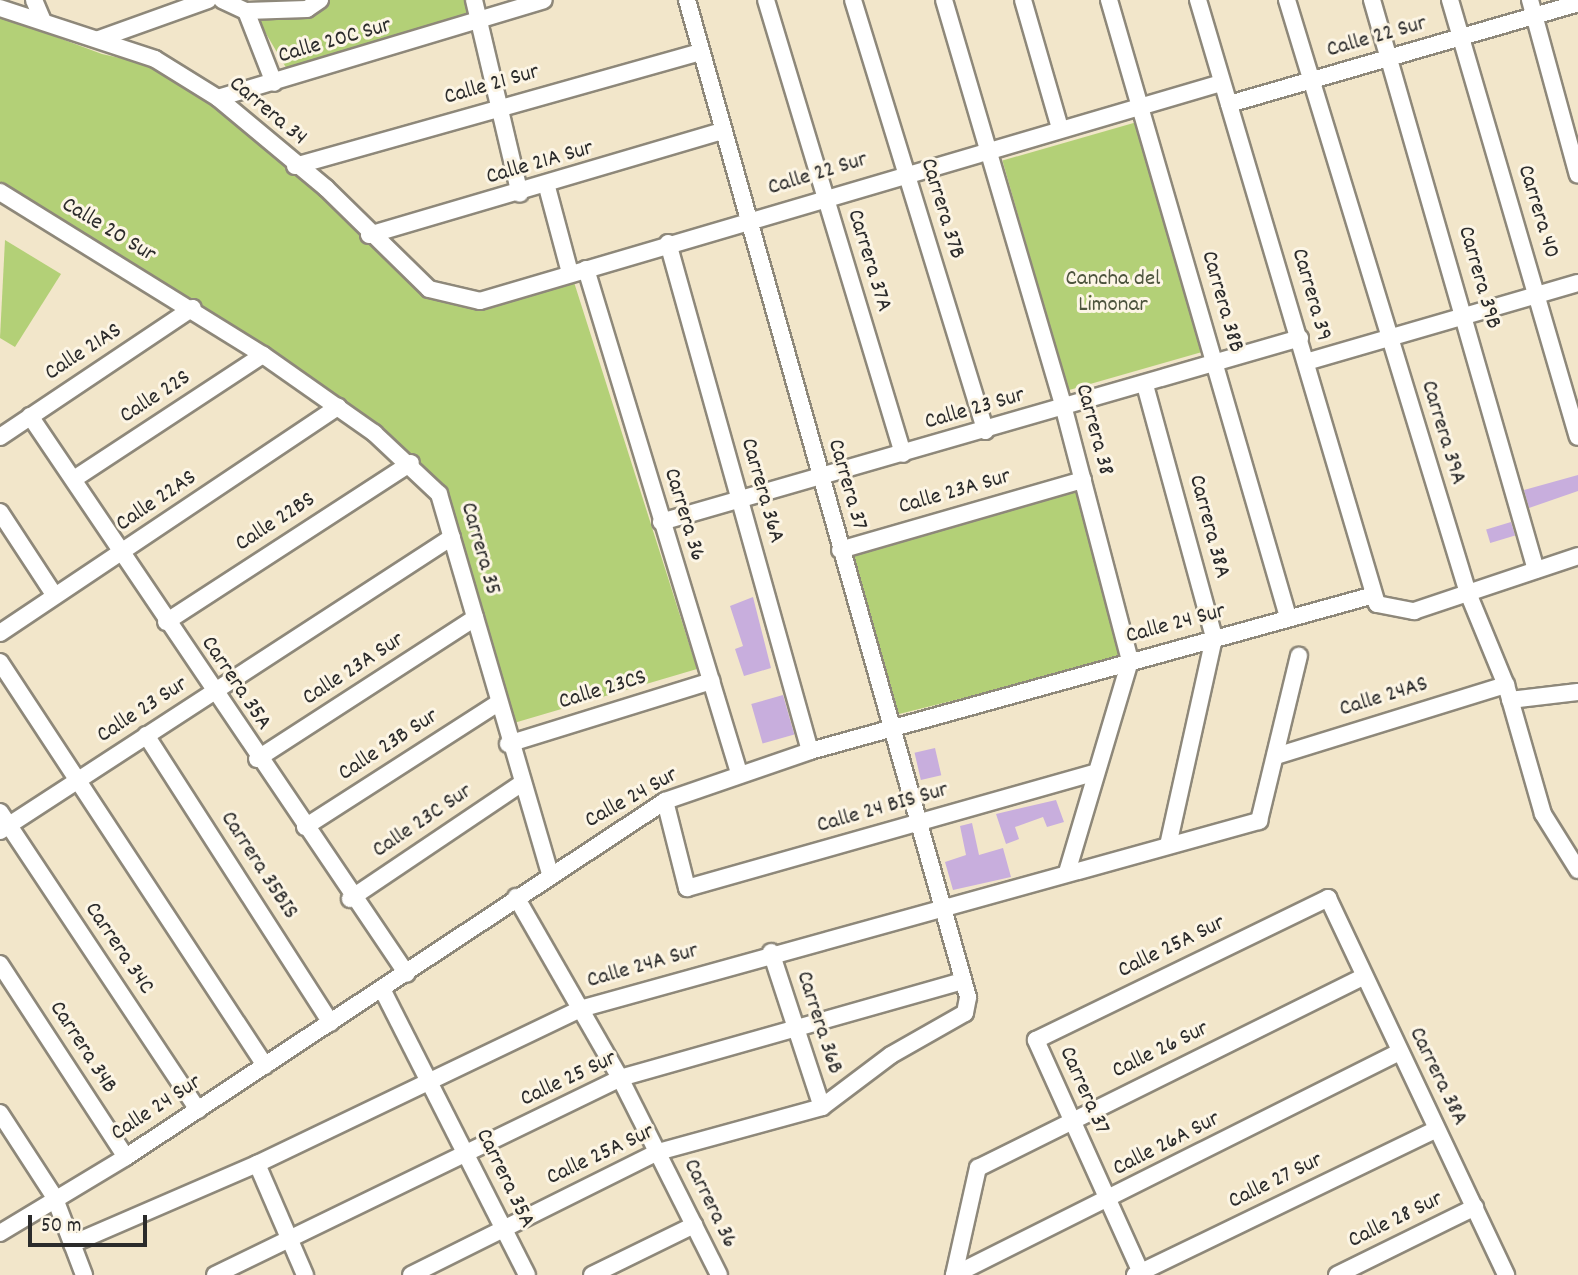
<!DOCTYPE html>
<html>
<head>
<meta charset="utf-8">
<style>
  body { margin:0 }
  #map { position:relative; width:1578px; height:1275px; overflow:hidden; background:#f2e6ca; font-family:Dekko,sans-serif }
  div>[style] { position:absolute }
  .green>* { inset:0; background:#b3d077; transform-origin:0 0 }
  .building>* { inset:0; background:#c8aedd; transform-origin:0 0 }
  .roads { filter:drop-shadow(2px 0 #8e887a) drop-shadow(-2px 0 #8e887a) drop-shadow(0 2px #8e887a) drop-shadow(0 -2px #8e887a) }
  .street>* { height:16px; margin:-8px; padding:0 8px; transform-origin:8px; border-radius:8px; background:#fff }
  span { translate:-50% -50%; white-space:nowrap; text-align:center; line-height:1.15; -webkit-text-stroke:6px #fcf5e5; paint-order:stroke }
  .street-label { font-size:23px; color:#2b2b2b }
  .park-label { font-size:23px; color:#4d543e }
  .scale { position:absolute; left:28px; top:1215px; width:119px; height:32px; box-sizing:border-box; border:4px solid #2b2b2b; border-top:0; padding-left:9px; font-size:21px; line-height:24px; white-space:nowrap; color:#2b2b2b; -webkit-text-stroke:5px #fcf5e5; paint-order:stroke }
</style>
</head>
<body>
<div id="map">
  <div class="green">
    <div style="clip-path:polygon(329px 0,469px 0,473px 23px,288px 71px,255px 15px,311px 13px)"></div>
    <div style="clip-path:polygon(0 16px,102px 54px,160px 67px,220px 105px,325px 192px,425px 289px,481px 307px,573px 279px,697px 669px,507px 725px,443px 491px,373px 427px,0 190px)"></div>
    <div style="left:1137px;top:122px;width:239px;height:140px;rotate:74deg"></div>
    <div style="clip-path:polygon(5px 240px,61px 274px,15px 347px,0 338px)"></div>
    <div style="left:1078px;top:487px;width:177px;height:239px;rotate:76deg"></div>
  </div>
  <div class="building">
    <div style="clip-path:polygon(1578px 475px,1578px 491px,1529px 508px,1524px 490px)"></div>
    <div style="left:1511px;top:522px;width:14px;height:26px;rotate:73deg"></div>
    <div style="clip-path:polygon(753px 597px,771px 668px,744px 676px,735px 649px,743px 646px,730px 606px)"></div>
    <div style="left:783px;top:695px;width:41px;height:33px;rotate:74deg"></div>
    <div style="left:935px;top:748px;width:28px;height:21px;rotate:77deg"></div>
    <div style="clip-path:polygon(1056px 800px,1064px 822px,1047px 827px,1043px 817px,1015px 827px,1019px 839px,1006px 844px,996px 814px)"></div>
    <div style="clip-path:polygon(972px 823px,979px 855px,1003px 848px,1011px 877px,953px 890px,945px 862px,966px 855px,960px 826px)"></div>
  </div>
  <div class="roads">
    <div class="street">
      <div style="left:34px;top:0;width:23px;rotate:67deg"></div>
      <div style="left:222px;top:0;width:26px;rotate:25deg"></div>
      <div style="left:246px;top:11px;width:77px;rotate:68.7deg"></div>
      <div style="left:474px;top:0;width:199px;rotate:76.7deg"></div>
      <div style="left:766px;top:0;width:474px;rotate:73.2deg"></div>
      <div style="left:853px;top:0;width:451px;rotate:72.9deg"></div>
      <div style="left:944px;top:0;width:426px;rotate:73.6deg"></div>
      <div style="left:1064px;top:409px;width:260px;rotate:75.3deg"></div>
      <div style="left:1130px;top:661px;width:221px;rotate:106.6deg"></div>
      <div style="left:1023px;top:0;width:133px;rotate:73.9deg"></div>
      <div style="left:1109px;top:0;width:642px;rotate:73.82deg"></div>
      <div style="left:1198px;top:0;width:630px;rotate:73.49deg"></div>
      <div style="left:1377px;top:604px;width:38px;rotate:11deg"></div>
      <div style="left:1414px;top:611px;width:173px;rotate:-18.5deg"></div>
      <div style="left:1287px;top:0;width:620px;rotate:73.03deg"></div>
      <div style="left:1468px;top:593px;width:100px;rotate:67.6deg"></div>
      <div style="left:1506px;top:685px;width:134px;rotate:74deg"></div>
      <div style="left:1543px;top:814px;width:66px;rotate:58deg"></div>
      <div style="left:1372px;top:0;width:593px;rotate:73.95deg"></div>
      <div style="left:1450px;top:0;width:455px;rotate:73.7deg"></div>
      <div style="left:1530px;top:0;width:181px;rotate:74.7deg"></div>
      <div style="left:0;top:8px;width:163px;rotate:18.2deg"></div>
      <div style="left:155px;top:59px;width:74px;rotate:31.8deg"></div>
      <div style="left:218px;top:98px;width:141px;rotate:39.8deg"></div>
      <div style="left:326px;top:188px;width:144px;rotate:44.4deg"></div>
      <div style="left:429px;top:289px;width:52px;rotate:13.2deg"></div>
      <div style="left:480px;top:301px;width:772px;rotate:-16.39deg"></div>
      <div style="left:246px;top:11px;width:61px;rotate:-1.9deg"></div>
      <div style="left:307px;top:9px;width:16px;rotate:-35deg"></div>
      <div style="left:99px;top:39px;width:116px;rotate:-19.7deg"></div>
      <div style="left:218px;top:98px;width:340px;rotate:-16.7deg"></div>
      <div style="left:1229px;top:104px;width:363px;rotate:-16.1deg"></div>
      <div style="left:295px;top:166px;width:422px;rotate:-15.7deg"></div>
      <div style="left:547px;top:187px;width:89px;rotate:75deg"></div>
      <div style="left:0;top:192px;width:309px;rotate:31.8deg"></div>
      <div style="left:263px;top:355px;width:136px;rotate:35.1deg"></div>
      <div style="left:374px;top:433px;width:89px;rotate:43.2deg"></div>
      <div style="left:439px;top:494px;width:395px;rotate:73.7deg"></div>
      <div style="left:369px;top:235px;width:369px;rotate:-16.4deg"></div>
      <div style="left:668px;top:243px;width:527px;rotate:74.38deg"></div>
      <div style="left:586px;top:269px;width:527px;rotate:73.11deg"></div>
      <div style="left:1306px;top:362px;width:283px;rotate:-16.2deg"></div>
      <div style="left:1145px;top:385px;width:262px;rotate:74.7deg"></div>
      <div style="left:1214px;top:638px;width:212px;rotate:102.5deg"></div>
      <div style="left:30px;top:416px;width:673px;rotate:55.96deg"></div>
      <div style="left:0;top:437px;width:232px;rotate:-33.8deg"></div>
      <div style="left:74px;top:479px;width:226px;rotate:-33.3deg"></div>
      <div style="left:0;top:512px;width:100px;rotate:56.8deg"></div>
      <div style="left:661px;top:522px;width:665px;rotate:-16.06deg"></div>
      <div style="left:840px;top:550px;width:253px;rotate:-16.1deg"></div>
      <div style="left:166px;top:622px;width:292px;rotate:-33deg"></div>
      <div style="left:0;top:633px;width:407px;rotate:-33.8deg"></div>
      <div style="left:0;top:662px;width:483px;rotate:56.7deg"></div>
      <div style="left:1510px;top:700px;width:68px;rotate:-6.7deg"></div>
      <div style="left:146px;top:735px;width:342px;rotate:57.3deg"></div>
      <div style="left:508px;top:744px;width:213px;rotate:-17.2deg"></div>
      <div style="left:1276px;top:756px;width:241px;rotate:-17.2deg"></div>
      <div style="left:257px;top:759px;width:260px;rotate:-32.9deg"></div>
      <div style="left:665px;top:801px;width:90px;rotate:75.8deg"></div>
      <div style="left:687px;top:888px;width:420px;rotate:-15.8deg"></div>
      <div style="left:0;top:812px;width:358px;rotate:56.4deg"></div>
      <div style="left:305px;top:827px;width:229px;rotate:-32.7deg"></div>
      <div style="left:0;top:831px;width:539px;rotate:-33.04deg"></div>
      <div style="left:516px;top:897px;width:209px;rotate:60.1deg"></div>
      <div style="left:620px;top:1078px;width:220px;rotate:63.3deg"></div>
      <div style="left:350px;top:899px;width:207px;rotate:-34deg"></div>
      <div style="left:771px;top:952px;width:163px;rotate:71.8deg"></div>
      <div style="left:0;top:964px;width:230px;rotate:56.9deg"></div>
      <div style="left:383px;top:991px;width:318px;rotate:63.1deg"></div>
      <div style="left:0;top:1113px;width:99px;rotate:57deg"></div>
      <div style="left:54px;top:1196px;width:85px;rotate:69.2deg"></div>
      <div style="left:257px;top:1164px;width:121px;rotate:66.6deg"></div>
      <div style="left:0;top:1233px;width:147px;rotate:-31.1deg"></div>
      <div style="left:126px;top:1157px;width:646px;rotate:-33.44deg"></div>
      <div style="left:665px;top:801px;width:153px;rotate:-19deg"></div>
      <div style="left:810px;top:751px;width:585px;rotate:-15.46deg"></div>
      <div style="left:72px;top:1244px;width:202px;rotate:-23.4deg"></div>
      <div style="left:257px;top:1164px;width:358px;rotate:-25.6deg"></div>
      <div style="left:580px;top:1009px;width:705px;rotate:-15.48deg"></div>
      <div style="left:1259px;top:821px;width:170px;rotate:-76.4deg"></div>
      <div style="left:215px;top:1275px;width:450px;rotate:-25.9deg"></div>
      <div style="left:620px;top:1078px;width:356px;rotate:-15.8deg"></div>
      <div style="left:411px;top:1275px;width:276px;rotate:-26.5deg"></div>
      <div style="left:658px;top:1152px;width:170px;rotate:-15.3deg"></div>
      <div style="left:822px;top:1107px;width:86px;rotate:-37deg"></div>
      <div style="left:891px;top:1055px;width:85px;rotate:-29.6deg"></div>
      <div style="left:965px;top:1013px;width:16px;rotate:-79deg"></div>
      <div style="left:968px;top:997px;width:1036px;rotate:-105.74deg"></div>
      <div style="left:592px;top:1275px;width:114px;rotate:-26.1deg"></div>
      <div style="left:954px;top:1275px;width:110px;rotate:-77.4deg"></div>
      <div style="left:978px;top:1168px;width:431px;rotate:-26.4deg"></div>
      <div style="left:954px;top:1275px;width:498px;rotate:-26.6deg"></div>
      <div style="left:1135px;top:1275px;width:335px;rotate:-25.8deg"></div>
      <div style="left:1142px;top:1275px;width:258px;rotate:-114.3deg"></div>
      <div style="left:1036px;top:1040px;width:325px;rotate:-25.9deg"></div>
      <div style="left:1328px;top:898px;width:417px;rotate:64.7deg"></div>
      <div style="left:1337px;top:1275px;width:154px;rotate:-26.2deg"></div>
    </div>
  </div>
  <div class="street-label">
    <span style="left:1377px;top:38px;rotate:-16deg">Calle 22 Sur</span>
    <span style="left:335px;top:42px;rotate:-16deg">Calle 20C Sur</span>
    <span style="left:492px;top:86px;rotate:-16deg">Calle 21 Sur</span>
    <span style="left:267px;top:112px;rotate:40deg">Carrera 34</span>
    <span style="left:540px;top:164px;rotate:-16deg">Calle 21A Sur</span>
    <span style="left:818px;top:175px;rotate:-17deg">Calle 22 Sur</span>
    <span style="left:941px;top:209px;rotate:73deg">Carrera 37B</span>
    <span style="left:1537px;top:212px;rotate:73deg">Carrera 40</span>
    <span style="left:108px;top:231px;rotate:31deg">Calle 20 Sur</span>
    <span style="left:868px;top:261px;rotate:73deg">Carrera 37A</span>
    <span style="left:1478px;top:278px;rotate:74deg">Carrera 39B</span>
    <span style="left:1310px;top:295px;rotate:74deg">Carrera 39</span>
    <span style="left:1221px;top:302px;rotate:74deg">Carrera 38B</span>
    <span style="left:84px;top:353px;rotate:-33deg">Calle 21AS</span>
    <span style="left:156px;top:398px;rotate:-33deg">Calle 22S</span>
    <span style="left:975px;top:410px;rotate:-16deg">Calle 23 Sur</span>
    <span style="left:1093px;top:430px;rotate:75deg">Carrera 38</span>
    <span style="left:1442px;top:433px;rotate:73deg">Carrera 39A</span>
    <span style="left:846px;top:485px;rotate:74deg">Carrera 37</span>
    <span style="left:761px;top:491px;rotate:74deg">Carrera 36A</span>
    <span style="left:955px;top:493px;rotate:-16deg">Calle 23A Sur</span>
    <span style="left:157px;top:502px;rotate:-34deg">Calle 22AS</span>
    <span style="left:683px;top:515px;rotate:73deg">Carrera 36</span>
    <span style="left:276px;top:523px;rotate:-33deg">Calle 22BS</span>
    <span style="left:1208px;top:527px;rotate:75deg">Carrera 38A</span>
    <span style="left:479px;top:549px;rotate:74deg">Carrera 35</span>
    <span style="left:1176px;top:625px;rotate:-15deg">Calle 24 Sur</span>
    <span style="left:354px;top:670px;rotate:-33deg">Calle 23A Sur</span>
    <span style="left:235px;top:684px;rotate:56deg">Carrera 35A</span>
    <span style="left:603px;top:691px;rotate:-17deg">Calle 23CS</span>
    <span style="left:1384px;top:698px;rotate:-17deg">Calle 24AS</span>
    <span style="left:143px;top:711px;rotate:-33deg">Calle 23 Sur</span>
    <span style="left:389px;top:746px;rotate:-33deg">Calle 23B Sur</span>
    <span style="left:632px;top:799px;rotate:-29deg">Calle 24 Sur</span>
    <span style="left:883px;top:809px;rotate:-16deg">Calle 24 BIS Sur</span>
    <span style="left:423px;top:822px;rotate:-34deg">Calle 23C Sur</span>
    <span style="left:258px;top:866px;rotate:57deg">Carrera 35BIS</span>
    <span style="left:1172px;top:948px;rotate:-26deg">Calle 25A Sur</span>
    <span style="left:118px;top:949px;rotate:56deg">Carrera 34C</span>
    <span style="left:643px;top:967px;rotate:-16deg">Calle 24A Sur</span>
    <span style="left:818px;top:1023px;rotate:72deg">Carrera 36B</span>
    <span style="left:82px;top:1048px;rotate:57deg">Carrera 34B</span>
    <span style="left:1161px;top:1051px;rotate:-26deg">Calle 26 Sur</span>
    <span style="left:1437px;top:1077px;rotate:64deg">Carrera 38A</span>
    <span style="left:569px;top:1080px;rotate:-25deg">Calle 25 Sur</span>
    <span style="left:1083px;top:1091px;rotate:66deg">Carrera 37</span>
    <span style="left:157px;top:1109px;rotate:-33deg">Calle 24 Sur</span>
    <span style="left:1167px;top:1145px;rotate:-27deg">Calle 26A Sur</span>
    <span style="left:601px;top:1156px;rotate:-25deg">Calle 25A Sur</span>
    <span style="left:504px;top:1179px;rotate:64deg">Carrera 35A</span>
    <span style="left:1276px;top:1182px;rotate:-26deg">Calle 27 Sur</span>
    <span style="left:709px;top:1204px;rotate:64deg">Carrera 36</span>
    <span style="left:1396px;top:1221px;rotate:-26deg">Calle 28 Sur</span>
  </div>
  <div class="park-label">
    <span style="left:1113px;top:293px">Cancha del<br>Limonar</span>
  </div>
  <div class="scale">50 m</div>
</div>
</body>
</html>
